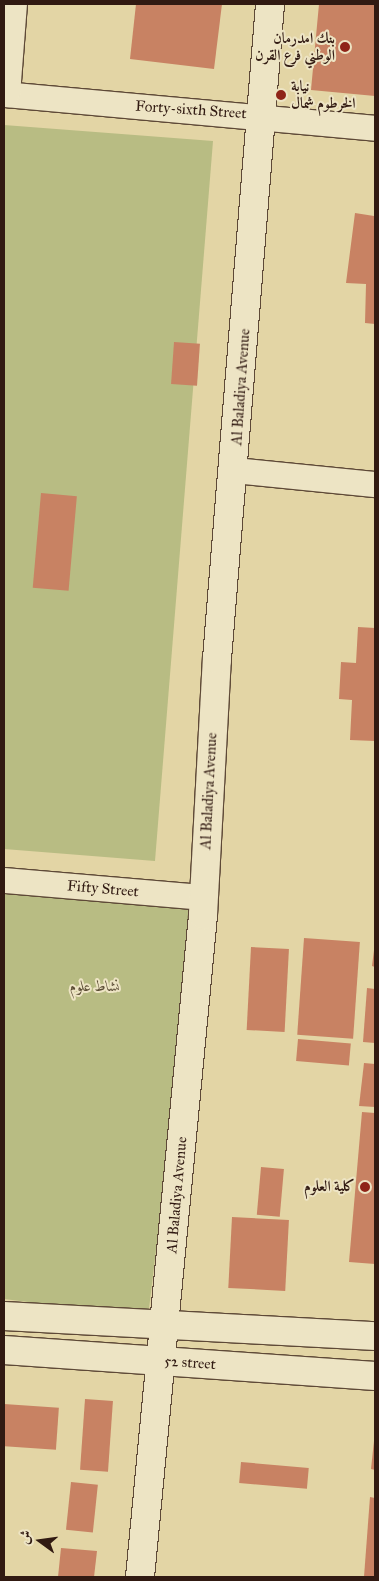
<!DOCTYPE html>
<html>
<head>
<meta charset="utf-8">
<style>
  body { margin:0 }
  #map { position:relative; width:379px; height:1581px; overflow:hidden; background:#e3d5a5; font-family:"IM FELL Great Primer",Amiri,serif }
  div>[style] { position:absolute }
  .green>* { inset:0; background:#b8bc83 }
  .building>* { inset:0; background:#c88263; transform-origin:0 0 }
  .roads { filter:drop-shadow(1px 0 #5e4937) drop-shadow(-1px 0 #5e4937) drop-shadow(0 1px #5e4937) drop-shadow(0 -1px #5e4937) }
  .street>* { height:25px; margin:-12.5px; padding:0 12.5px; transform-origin:12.5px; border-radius:12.5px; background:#ede4c4 }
  .secondary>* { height:28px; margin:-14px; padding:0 14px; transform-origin:14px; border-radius:14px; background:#ede4c4 }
  .dots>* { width:14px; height:14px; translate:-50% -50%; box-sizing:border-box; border:2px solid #ede4c4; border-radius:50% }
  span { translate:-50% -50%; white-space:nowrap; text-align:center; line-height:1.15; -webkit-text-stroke:4px #ede4c4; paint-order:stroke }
  .poi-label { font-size:15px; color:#311a12; font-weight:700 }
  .right { translate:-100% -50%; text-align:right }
  .left { translate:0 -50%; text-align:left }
  .street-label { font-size:15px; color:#311a12 }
  .park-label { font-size:15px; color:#5a4b34; font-style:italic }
  .frame { position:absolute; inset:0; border:5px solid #311a12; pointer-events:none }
  .north { position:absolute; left:15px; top:1516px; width:50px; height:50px; -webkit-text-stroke:4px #ede4c4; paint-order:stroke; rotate:284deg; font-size:14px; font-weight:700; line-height:20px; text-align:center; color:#311a12 }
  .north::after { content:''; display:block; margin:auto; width:18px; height:22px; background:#311a12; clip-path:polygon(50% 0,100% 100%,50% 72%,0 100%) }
</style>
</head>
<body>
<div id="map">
  <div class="green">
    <div style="clip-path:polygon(4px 125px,213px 141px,155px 861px,4px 849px)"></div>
    <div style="clip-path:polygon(4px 884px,197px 908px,148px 1317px,4px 1299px)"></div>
  </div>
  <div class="building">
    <div style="clip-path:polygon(136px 4px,222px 4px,214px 69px,130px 59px)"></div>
    <div style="clip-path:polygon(319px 4px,375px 4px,375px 96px,311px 90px)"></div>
    <div style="clip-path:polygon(375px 211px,375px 324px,365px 323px,366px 284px,346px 283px,355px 213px,374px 216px)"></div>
    <div style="left:174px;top:342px;width:26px;height:42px;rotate:4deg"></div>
    <div style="left:41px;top:493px;width:36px;height:95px;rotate:5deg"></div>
    <div style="clip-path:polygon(358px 627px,375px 628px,375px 741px,350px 740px,352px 700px,339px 699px,341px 662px,356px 663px)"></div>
    <div style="left:304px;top:938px;width:56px;height:97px;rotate:4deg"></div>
    <div style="clip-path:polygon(375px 942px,375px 967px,372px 966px)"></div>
    <div style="left:251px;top:947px;width:38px;height:83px;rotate:3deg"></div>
    <div style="clip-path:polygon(367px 988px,375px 989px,375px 1043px,363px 1042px)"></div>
    <div style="left:298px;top:1039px;width:53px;height:22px;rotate:5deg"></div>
    <div style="clip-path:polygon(364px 1063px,375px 1064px,375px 1107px,359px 1106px)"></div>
    <div style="clip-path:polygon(362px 1112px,375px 1113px,375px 1264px,349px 1262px)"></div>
    <div style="left:261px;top:1167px;width:23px;height:48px;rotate:5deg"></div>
    <div style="left:232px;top:1217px;width:57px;height:71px;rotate:3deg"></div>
    <div style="left:85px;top:1399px;width:28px;height:71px;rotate:4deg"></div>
    <div style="left:4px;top:1404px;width:55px;height:42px;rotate:4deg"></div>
    <div style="clip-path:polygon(374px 1441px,375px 1441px,375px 1470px,371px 1469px)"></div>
    <div style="left:241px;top:1462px;width:68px;height:21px;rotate:5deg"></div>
    <div style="left:71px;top:1482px;width:27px;height:48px;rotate:6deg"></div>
    <div style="clip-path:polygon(370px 1497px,375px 1498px,375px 1577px,364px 1577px)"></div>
    <div style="clip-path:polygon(61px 1548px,97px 1551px,94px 1577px,58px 1577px)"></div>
  </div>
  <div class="roads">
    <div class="street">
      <div style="left:4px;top:94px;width:373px;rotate:5.2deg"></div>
      <div style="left:7px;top:94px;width:90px;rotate:-85.6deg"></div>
      <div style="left:234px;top:470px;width:142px;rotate:5.7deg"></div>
      <div style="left:4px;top:880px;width:200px;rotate:4.9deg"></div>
    </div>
    <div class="secondary">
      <div style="left:4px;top:1316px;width:372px;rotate:3.1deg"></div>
      <div style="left:4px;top:1350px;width:372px;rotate:4deg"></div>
      <div style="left:140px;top:1577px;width:665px;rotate:-84.56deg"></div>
      <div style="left:203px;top:915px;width:256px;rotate:-86.9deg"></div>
      <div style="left:217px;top:659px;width:657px;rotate:-85.37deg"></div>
    </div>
  </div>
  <div class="dots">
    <div style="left:345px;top:47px;background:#8f2418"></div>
    <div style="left:281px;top:95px;background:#8f2418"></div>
    <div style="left:365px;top:1187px;background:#8f2418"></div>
  </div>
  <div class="poi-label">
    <span class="right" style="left:335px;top:47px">بنك امدرمان<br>الوطني فرع القرن</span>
    <span class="left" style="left:291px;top:95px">نيابة<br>الخرطوم شمال</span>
    <span class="right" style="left:355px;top:1187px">كلية العلوم</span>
  </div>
  <div class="street-label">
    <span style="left:191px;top:110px;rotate:4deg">Forty-sixth Street</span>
    <span style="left:241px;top:387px;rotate:-86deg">Al Baladiya Avenue</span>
    <span style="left:209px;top:791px;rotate:-87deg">Al Baladiya Avenue</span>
    <span style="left:103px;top:889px;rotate:5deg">Fifty Street</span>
    <span style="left:177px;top:1195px;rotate:-85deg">Al Baladiya Avenue</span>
    <span style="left:190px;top:1363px;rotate:4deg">52 street</span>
  </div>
  <div class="park-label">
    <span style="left:95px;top:987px">نشاط علوم</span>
  </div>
  <div class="frame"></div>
  <div class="north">ش</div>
</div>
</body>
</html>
